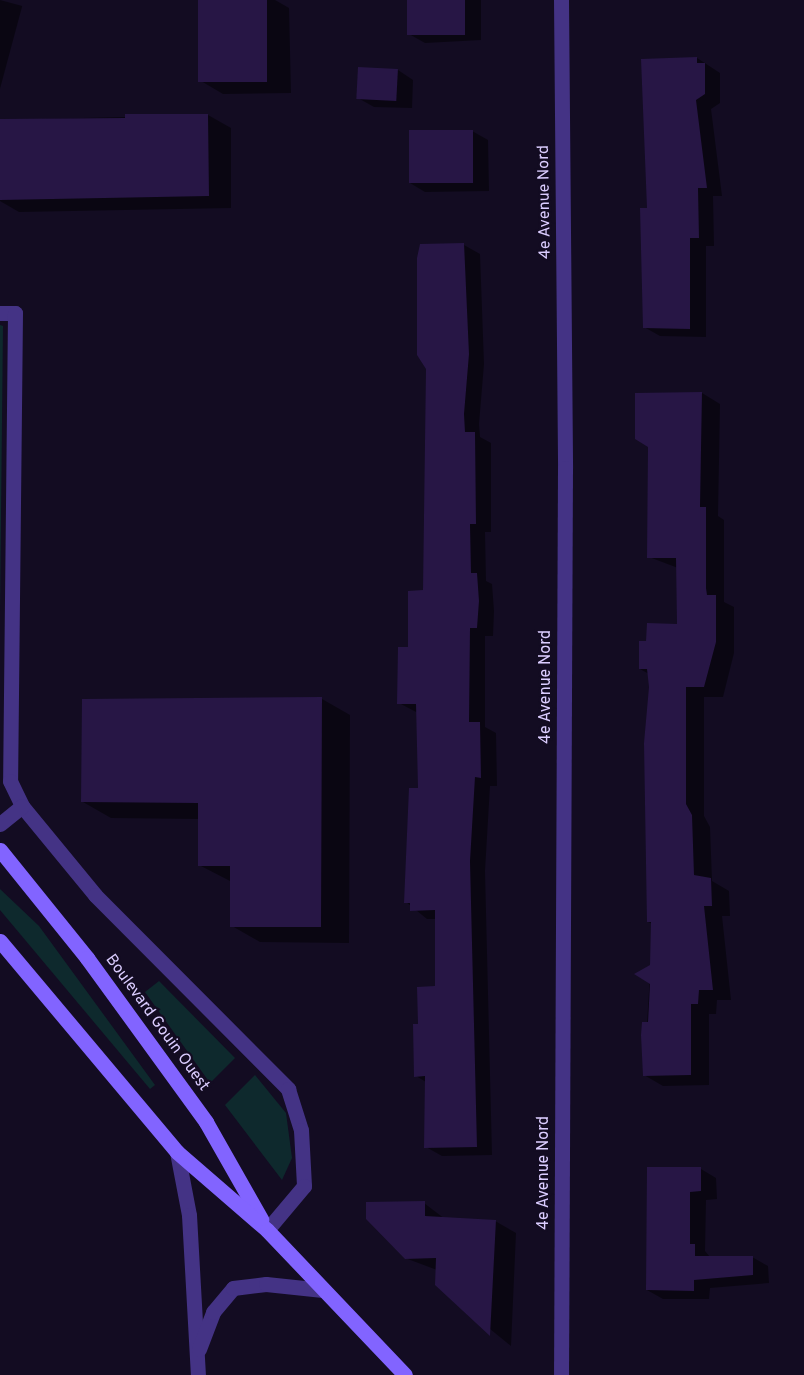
<!DOCTYPE html>
<html>
<head>
<meta charset="utf-8">
<style>
  body { margin:0 }
  #map { position:relative; width:804px; height:1375px; overflow:hidden; background:#130c22; font-family:Overpass,sans-serif }
  div>[style] { position:absolute }
  .green>* { inset:0; background:#0e292d }
  .shadow>* { inset:0; background:#0007; transform-origin:0 0 }
  .building>* { inset:0; background:#271645; transform-origin:0 0 }
  .service>* { height:15px; margin:-7.5px; padding:0 7.5px; transform-origin:7.5px; border-radius:7.5px; background:#443385 }
  .minor>* { height:15px; margin:-7.5px; padding:0 7.5px; transform-origin:7.5px; border-radius:7.5px; background:#443385 }
  .secondary>* { height:15px; margin:-7.5px; padding:0 7.5px; transform-origin:7.5px; border-radius:7.5px; background:#8264ff }
  span { translate:-50% -50%; white-space:nowrap; text-align:center; line-height:1.15; -webkit-text-stroke:4.5px #130c22; paint-order:stroke }
  .street-label { font-size:16px; color:#dbcdff }
</style>
</head>
<body>
<div id="map">
  <div class="green">
    <div style="clip-path:polygon(0 325px,3px 326px,0 613px)"></div>
    <div style="clip-path:polygon(0 889px,39px 926px,155px 1085px,150px 1089px,0 910px)"></div>
    <div style="clip-path:polygon(159px 981px,235px 1058px,210px 1083px,145px 992px)"></div>
    <div style="clip-path:polygon(255px 1075px,286px 1113px,292px 1158px,282px 1180px,225px 1105px)"></div>
  </div>
  <div class="shadow">
    <div style="left:0;top:0;width:23px;height:91px;rotate:15deg"></div>
    <div style="clip-path:polygon(199px 0,275px 0,289px 8px,291px 93px,223px 94px,201px 81px)"></div>
    <div style="clip-path:polygon(408px 0,481px 0,481px 40px,425px 43px,409px 34px)"></div>
    <div style="clip-path:polygon(697px 58px,720px 73px,720px 103px,711px 109px,722px 196px,713px 196px,714px 246px,706px 246px,706px 337px,660px 336px,644px 327px,649px 210px)"></div>
    <div style="clip-path:polygon(398px 70px,413px 80px,412px 108px,374px 107px,358px 98px)"></div>
    <div style="clip-path:polygon(208px 115px,231px 128px,231px 208px,19px 212px,0 201px,0 120px)"></div>
    <div style="clip-path:polygon(472px 131px,488px 140px,489px 191px,425px 192px,410px 183px)"></div>
    <div style="clip-path:polygon(464px 245px,480px 254px,484px 364px,479px 424px,480px 437px,491px 443px,491px 532px,485px 532px,486px 581px,492px 584px,494px 611px,493px 636px,485px 636px,485px 727px,496px 733px,497px 786px,490px 786px,485px 871px,492px 1155px,442px 1156px,426px 1147px,426px 1082px,416px 1076px,420px 1026px,436px 987px,437px 919px,427px 919px,406px 902px,420px 789px,418px 713px,399px 703px,424px 592px)"></div>
    <div style="clip-path:polygon(702px 393px,720px 404px,718px 516px,724px 520px,724px 602px,734px 607px,734px 653px,723px 697px,704px 697px,704px 816px,710px 827px,712px 881px,729px 891px,730px 916px,722px 916px,731px 1000px,717px 1000px,716px 1014px,709px 1014px,709px 1085px,663px 1086px,644px 1075px,653px 924px,648px 922px,650px 687px,649px 674px,640px 669px,648px 642px,679px 625px,678px 568px,649px 557px)"></div>
    <div style="clip-path:polygon(322px 699px,350px 715px,349px 943px,260px 942px,232px 926px,232px 882px,199px 865px,199px 819px,111px 818px,83px 802px)"></div>
    <div style="clip-path:polygon(649px 1168px,701px 1169px,716px 1178px,717px 1199px,706px 1200px,705px 1251px,710px 1257px,752px 1257px,768px 1266px,769px 1283px,710px 1288px,709px 1299px,663px 1299px,647px 1290px)"></div>
    <div style="clip-path:polygon(424px 1203px,445px 1219px,495px 1221px,516px 1233px,511px 1346px,436px 1285px,437px 1270px,405px 1258px)"></div>
  </div>
  <div class="building">
    <div style="left:198px;top:0;width:69px;height:82px"></div>
    <div style="left:407px;top:0;width:58px;height:35px"></div>
    <div style="clip-path:polygon(697px 57px,697px 63px,705px 63px,705px 94px,696px 100px,707px 188px,698px 188px,699px 238px,690px 238px,690px 329px,643px 328px,640px 208px,647px 208px,641px 59px)"></div>
    <div style="left:358px;top:67px;width:40px;height:32px;rotate:3deg"></div>
    <div style="clip-path:polygon(125px 114px,208px 114px,209px 196px,0 200px,0 119px,125px 118px)"></div>
    <div style="left:473px;top:130px;width:53px;height:64px;rotate:90deg"></div>
    <div style="clip-path:polygon(464px 243px,469px 354px,464px 414px,465px 432px,475px 432px,476px 524px,470px 524px,471px 573px,477px 573px,479px 601px,477px 628px,470px 628px,469px 722px,480px 722px,481px 778px,475px 777px,470px 861px,477px 1147px,424px 1148px,425px 1076px,414px 1077px,413px 1024px,418px 1024px,417px 987px,435px 986px,435px 910px,410px 911px,410px 903px,404px 903px,409px 788px,418px 788px,416px 704px,397px 704px,398px 647px,408px 647px,408px 591px,423px 590px,426px 369px,417px 355px,417px 258px,420px 244px)"></div>
    <div style="clip-path:polygon(702px 392px,700px 507px,706px 507px,706px 588px,707px 595px,716px 595px,716px 642px,704px 687px,686px 687px,686px 804px,692px 815px,694px 875px,711px 878px,712px 906px,704px 906px,713px 990px,699px 990px,698px 1004px,691px 1004px,691px 1075px,643px 1076px,641px 1035px,642px 1022px,648px 1022px,650px 984px,634px 974px,650px 965px,651px 922px,647px 922px,644px 743px,649px 687px,647px 669px,639px 669px,639px 641px,646px 641px,647px 623px,677px 624px,676px 558px,647px 558px,648px 447px,635px 439px,635px 393px)"></div>
    <div style="clip-path:polygon(322px 697px,321px 927px,230px 927px,230px 866px,198px 866px,198px 803px,81px 802px,82px 699px)"></div>
    <div style="clip-path:polygon(647px 1167px,701px 1167px,701px 1191px,690px 1192px,690px 1244px,695px 1244px,695px 1256px,753px 1256px,753px 1275px,694px 1280px,694px 1291px,646px 1290px)"></div>
    <div style="clip-path:polygon(425px 1201px,425px 1216px,496px 1220px,490px 1336px,435px 1285px,436px 1258px,405px 1259px,366px 1219px,366px 1202px)"></div>
  </div>
  <div class="service">
    <div style="left:0;top:313px;width:15px"></div>
    <div style="left:15px;top:313px;width:468px;rotate:90.6deg"></div>
    <div style="left:10px;top:781px;width:28px;rotate:64deg"></div>
    <div style="left:22px;top:806px;width:115px;rotate:50.6deg"></div>
    <div style="left:95px;top:895px;width:274px;rotate:45.1deg"></div>
    <div style="left:288px;top:1089px;width:43px;rotate:72.4deg"></div>
    <div style="left:301px;top:1130px;width:56px;rotate:86.9deg"></div>
    <div style="left:304px;top:1186px;width:57px;rotate:130.1deg"></div>
    <div style="left:0;top:824px;width:28px;rotate:-39deg"></div>
    <div style="left:177px;top:1152px;width:64px;rotate:79.2deg"></div>
    <div style="left:189px;top:1215px;width:160px;rotate:86.8deg"></div>
    <div style="left:199px;top:1349px;width:40px;rotate:-69deg"></div>
    <div style="left:213px;top:1312px;width:31px;rotate:-50deg"></div>
    <div style="left:233px;top:1288px;width:33px;rotate:-7deg"></div>
    <div style="left:266px;top:1284px;width:57px;rotate:6deg"></div>
  </div>
  <div class="minor">
    <div style="left:561px;top:0;width:468px;rotate:89.5deg"></div>
    <div style="left:565px;top:468px;width:907px;rotate:90.25deg"></div>
  </div>
  <div class="secondary">
    <div style="left:0;top:850px;width:139px;rotate:51.1deg"></div>
    <div style="left:87px;top:958px;width:203px;rotate:54deg"></div>
    <div style="left:206px;top:1122px;width:112px;rotate:60.4deg"></div>
    <div style="left:0;top:941px;width:275px;rotate:50deg"></div>
    <div style="left:177px;top:1152px;width:119px;rotate:40.9deg"></div>
    <div style="left:267px;top:1230px;width:200px;rotate:46.4deg"></div>
  </div>
  <div class="street-label">
    <span style="left:545px;top:202px;rotate:-91deg">4e Avenue Nord</span>
    <span style="left:546px;top:687px;rotate:-90deg">4e Avenue Nord</span>
    <span style="left:157px;top:1023px;rotate:54deg">Boulevard Gouin Ouest</span>
    <span style="left:544px;top:1173px;rotate:-90deg">4e Avenue Nord</span>
  </div>
</div>
</body>
</html>
